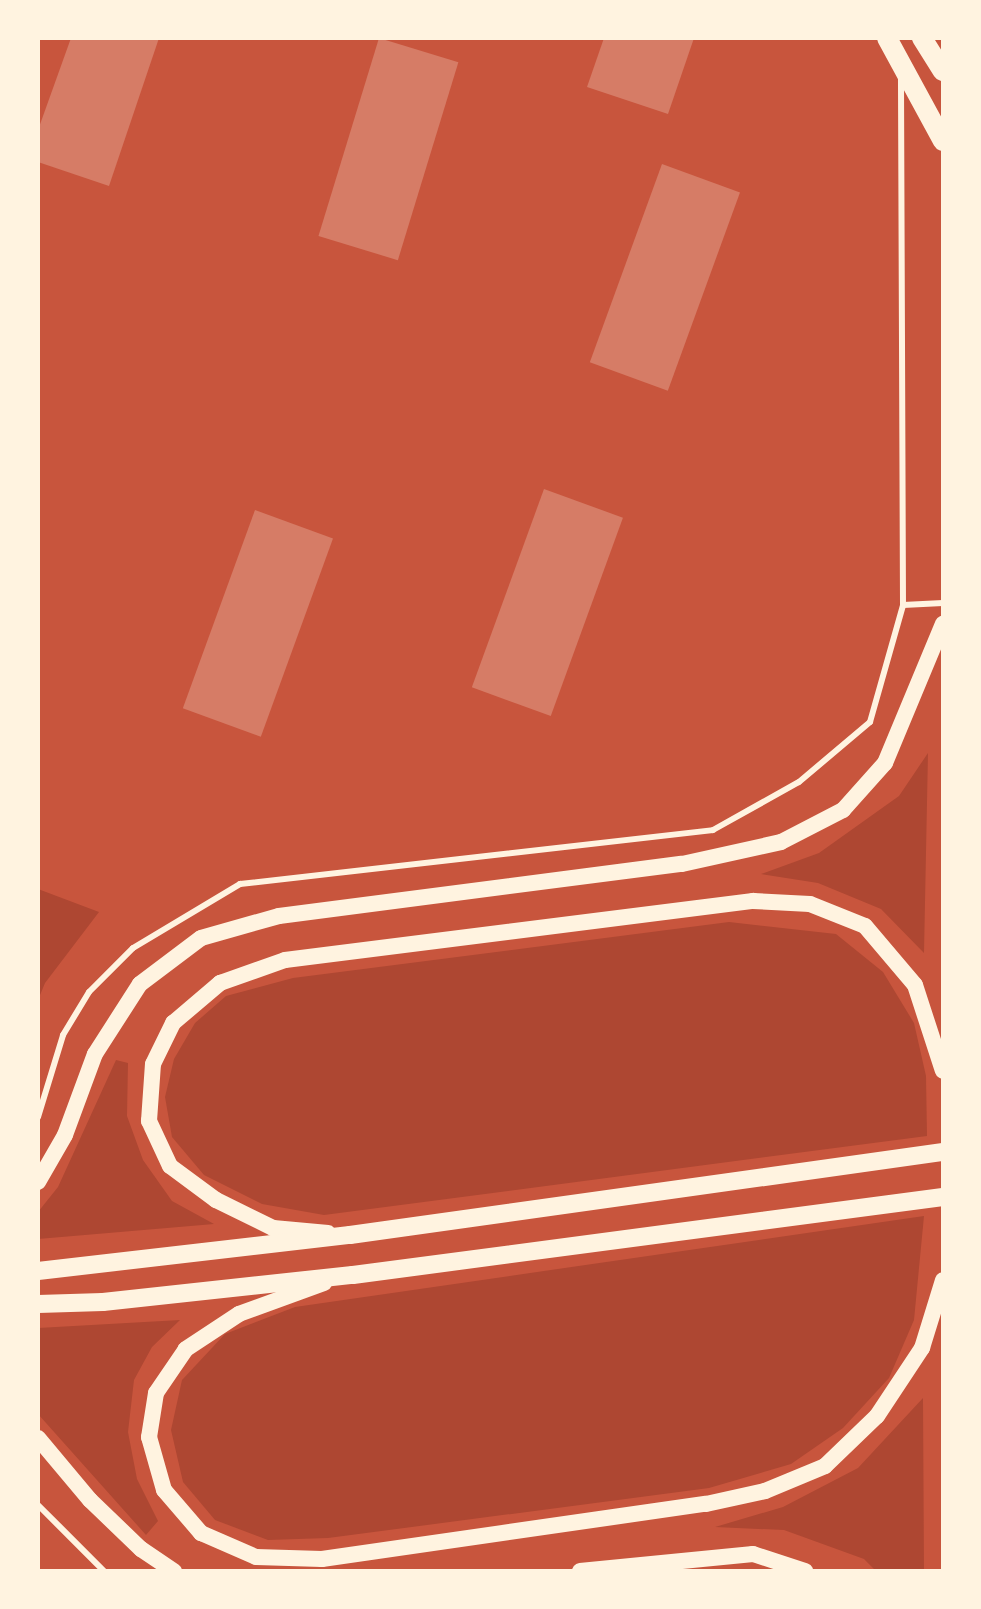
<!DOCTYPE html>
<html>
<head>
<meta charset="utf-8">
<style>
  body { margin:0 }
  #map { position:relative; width:981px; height:1609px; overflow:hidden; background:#c8553d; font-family:"Roboto Condensed",sans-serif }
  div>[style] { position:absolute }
  .green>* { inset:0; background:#ae4732 }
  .building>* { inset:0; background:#d67c66; transform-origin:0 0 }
  .service>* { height:6px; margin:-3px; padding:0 3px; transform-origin:3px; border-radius:3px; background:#fff3e0 }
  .secondary>* { height:16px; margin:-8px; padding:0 8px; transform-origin:8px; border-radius:8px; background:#fff3e0 }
  .primary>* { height:18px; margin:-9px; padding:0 9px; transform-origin:9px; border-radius:9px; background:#fff3e0 }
  .trunk>* { height:20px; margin:-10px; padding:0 10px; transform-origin:10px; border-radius:10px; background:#fff3e0 }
  span { translate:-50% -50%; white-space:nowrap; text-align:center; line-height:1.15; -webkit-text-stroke:7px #fff3e0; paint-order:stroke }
  .frame { position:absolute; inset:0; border:40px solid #fff3e0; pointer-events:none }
</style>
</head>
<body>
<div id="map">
  <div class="green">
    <div style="clip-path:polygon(928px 753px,924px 953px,881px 909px,818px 883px,761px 874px,819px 853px,899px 796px)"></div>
    <div style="clip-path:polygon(38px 889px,99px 912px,45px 983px,38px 1000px)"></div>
    <div style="clip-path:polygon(729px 922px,836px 934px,883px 972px,914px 1023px,926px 1076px,927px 1136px,324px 1215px,262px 1204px,204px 1175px,172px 1137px,165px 1097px,174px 1059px,195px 1023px,226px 996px,293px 978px)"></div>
    <div style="clip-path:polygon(116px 1060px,128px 1063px,127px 1116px,143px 1160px,172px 1201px,214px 1224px,38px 1239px,38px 1212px,58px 1187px)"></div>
    <div style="clip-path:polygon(924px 1216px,914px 1320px,889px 1378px,843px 1428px,791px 1464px,709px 1488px,328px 1538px,268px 1540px,215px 1520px,183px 1482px,171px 1430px,182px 1380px,225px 1334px,295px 1307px)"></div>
    <div style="clip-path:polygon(180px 1320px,152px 1347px,134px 1380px,128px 1432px,137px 1479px,158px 1521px,146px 1535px,38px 1414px,38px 1328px)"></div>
    <div style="clip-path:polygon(923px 1398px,924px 1571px,876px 1571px,864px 1559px,784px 1530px,715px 1527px,783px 1507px,858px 1468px)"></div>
  </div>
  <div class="building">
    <div style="clip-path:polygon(71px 38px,159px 38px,109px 186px,38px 162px,38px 130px)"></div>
    <div style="left:379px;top:38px;width:83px;height:207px;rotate:17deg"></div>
    <div style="clip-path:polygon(604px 38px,694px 38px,668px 114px,587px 87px)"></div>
    <div style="left:662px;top:164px;width:83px;height:211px;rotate:20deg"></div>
    <div style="left:544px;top:489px;width:84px;height:211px;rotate:20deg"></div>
    <div style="left:255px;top:510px;width:83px;height:211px;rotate:20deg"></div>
  </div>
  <div class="service">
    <div style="left:903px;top:605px;width:40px;rotate:-2.9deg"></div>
    <div style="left:38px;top:1117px;width:86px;rotate:-73deg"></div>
    <div style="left:63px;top:1035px;width:50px;rotate:-58.8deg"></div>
    <div style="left:89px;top:992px;width:62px;rotate:-45deg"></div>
    <div style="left:133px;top:948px;width:125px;rotate:-30.9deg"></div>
    <div style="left:240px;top:884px;width:476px;rotate:-6.5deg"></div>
    <div style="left:713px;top:830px;width:98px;rotate:-29.2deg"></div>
    <div style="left:799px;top:782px;width:93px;rotate:-40.2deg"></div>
    <div style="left:870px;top:722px;width:122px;rotate:-74.2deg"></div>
    <div style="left:903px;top:605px;width:528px;rotate:-90.22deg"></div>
    <div style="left:38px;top:1505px;width:93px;rotate:45deg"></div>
  </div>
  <div class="secondary">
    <div style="left:38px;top:1182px;width:54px;rotate:-60.1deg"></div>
    <div style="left:65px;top:1135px;width:86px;rotate:-69.7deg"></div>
    <div style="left:95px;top:1054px;width:83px;rotate:-57.3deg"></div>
    <div style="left:140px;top:984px;width:76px;rotate:-37deg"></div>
    <div style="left:201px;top:938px;width:81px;rotate:-15.8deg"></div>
    <div style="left:279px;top:916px;width:406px;rotate:-7.4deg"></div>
    <div style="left:682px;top:864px;width:101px;rotate:-12.5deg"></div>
    <div style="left:781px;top:842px;width:70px;rotate:-27.3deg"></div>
    <div style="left:843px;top:810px;width:63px;rotate:-48.2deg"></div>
    <div style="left:885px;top:763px;width:151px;rotate:-67.4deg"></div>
    <div style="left:328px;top:1233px;width:55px;rotate:-174.8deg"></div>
    <div style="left:273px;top:1228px;width:64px;rotate:-153.8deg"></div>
    <div style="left:216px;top:1200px;width:57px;rotate:-143.5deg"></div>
    <div style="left:170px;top:1166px;width:50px;rotate:-115deg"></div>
    <div style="left:149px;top:1121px;width:57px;rotate:-86deg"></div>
    <div style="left:153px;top:1064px;width:46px;rotate:-64deg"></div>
    <div style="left:173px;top:1023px;width:62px;rotate:-40.4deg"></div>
    <div style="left:220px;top:983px;width:69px;rotate:-19.5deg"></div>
    <div style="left:285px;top:960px;width:472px;rotate:-7.2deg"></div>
    <div style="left:753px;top:901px;width:57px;rotate:3deg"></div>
    <div style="left:810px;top:904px;width:59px;rotate:21.8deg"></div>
    <div style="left:865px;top:926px;width:77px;rotate:49.7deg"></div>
    <div style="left:915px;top:985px;width:90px;rotate:72deg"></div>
    <div style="left:324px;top:1283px;width:90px;rotate:160deg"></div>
    <div style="left:239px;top:1314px;width:64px;rotate:146.6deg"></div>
    <div style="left:186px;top:1349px;width:53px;rotate:124.3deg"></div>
    <div style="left:156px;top:1393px;width:45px;rotate:99deg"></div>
    <div style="left:149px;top:1437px;width:55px;rotate:74.2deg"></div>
    <div style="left:164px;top:1490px;width:57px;rotate:49.3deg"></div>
    <div style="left:201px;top:1533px;width:60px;rotate:23.6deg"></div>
    <div style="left:256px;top:1557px;width:66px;rotate:1.7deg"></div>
    <div style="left:322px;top:1559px;width:388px;rotate:-8.2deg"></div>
    <div style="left:706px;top:1504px;width:60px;rotate:-12.4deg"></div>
    <div style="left:765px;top:1491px;width:65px;rotate:-22.6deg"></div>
    <div style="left:825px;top:1466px;width:72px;rotate:-43.9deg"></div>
    <div style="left:877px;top:1416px;width:82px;rotate:-56.5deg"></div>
    <div style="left:922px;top:1348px;width:71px;rotate:-72.8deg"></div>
    <div style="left:38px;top:1438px;width:81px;rotate:50deg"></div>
    <div style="left:90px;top:1500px;width:71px;rotate:43.9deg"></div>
    <div style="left:141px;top:1549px;width:40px;rotate:34deg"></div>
    <div style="left:580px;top:1571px;width:174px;rotate:-5.6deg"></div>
    <div style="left:753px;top:1554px;width:55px;rotate:18.1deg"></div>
  </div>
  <div class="primary">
    <div style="left:38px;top:1271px;width:314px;rotate:-6.6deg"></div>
    <div style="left:350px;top:1235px;width:599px;rotate:-7.97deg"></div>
    <div style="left:38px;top:1304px;width:65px;rotate:-1.8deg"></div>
    <div style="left:103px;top:1302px;width:251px;rotate:-6.2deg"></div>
    <div style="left:353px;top:1275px;width:595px;rotate:-7.53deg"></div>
  </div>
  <div class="trunk">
    <div style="left:887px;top:38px;width:117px;rotate:61.5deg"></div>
    <div style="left:922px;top:38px;width:39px;rotate:58deg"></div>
  </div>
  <div class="frame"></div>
</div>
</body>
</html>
